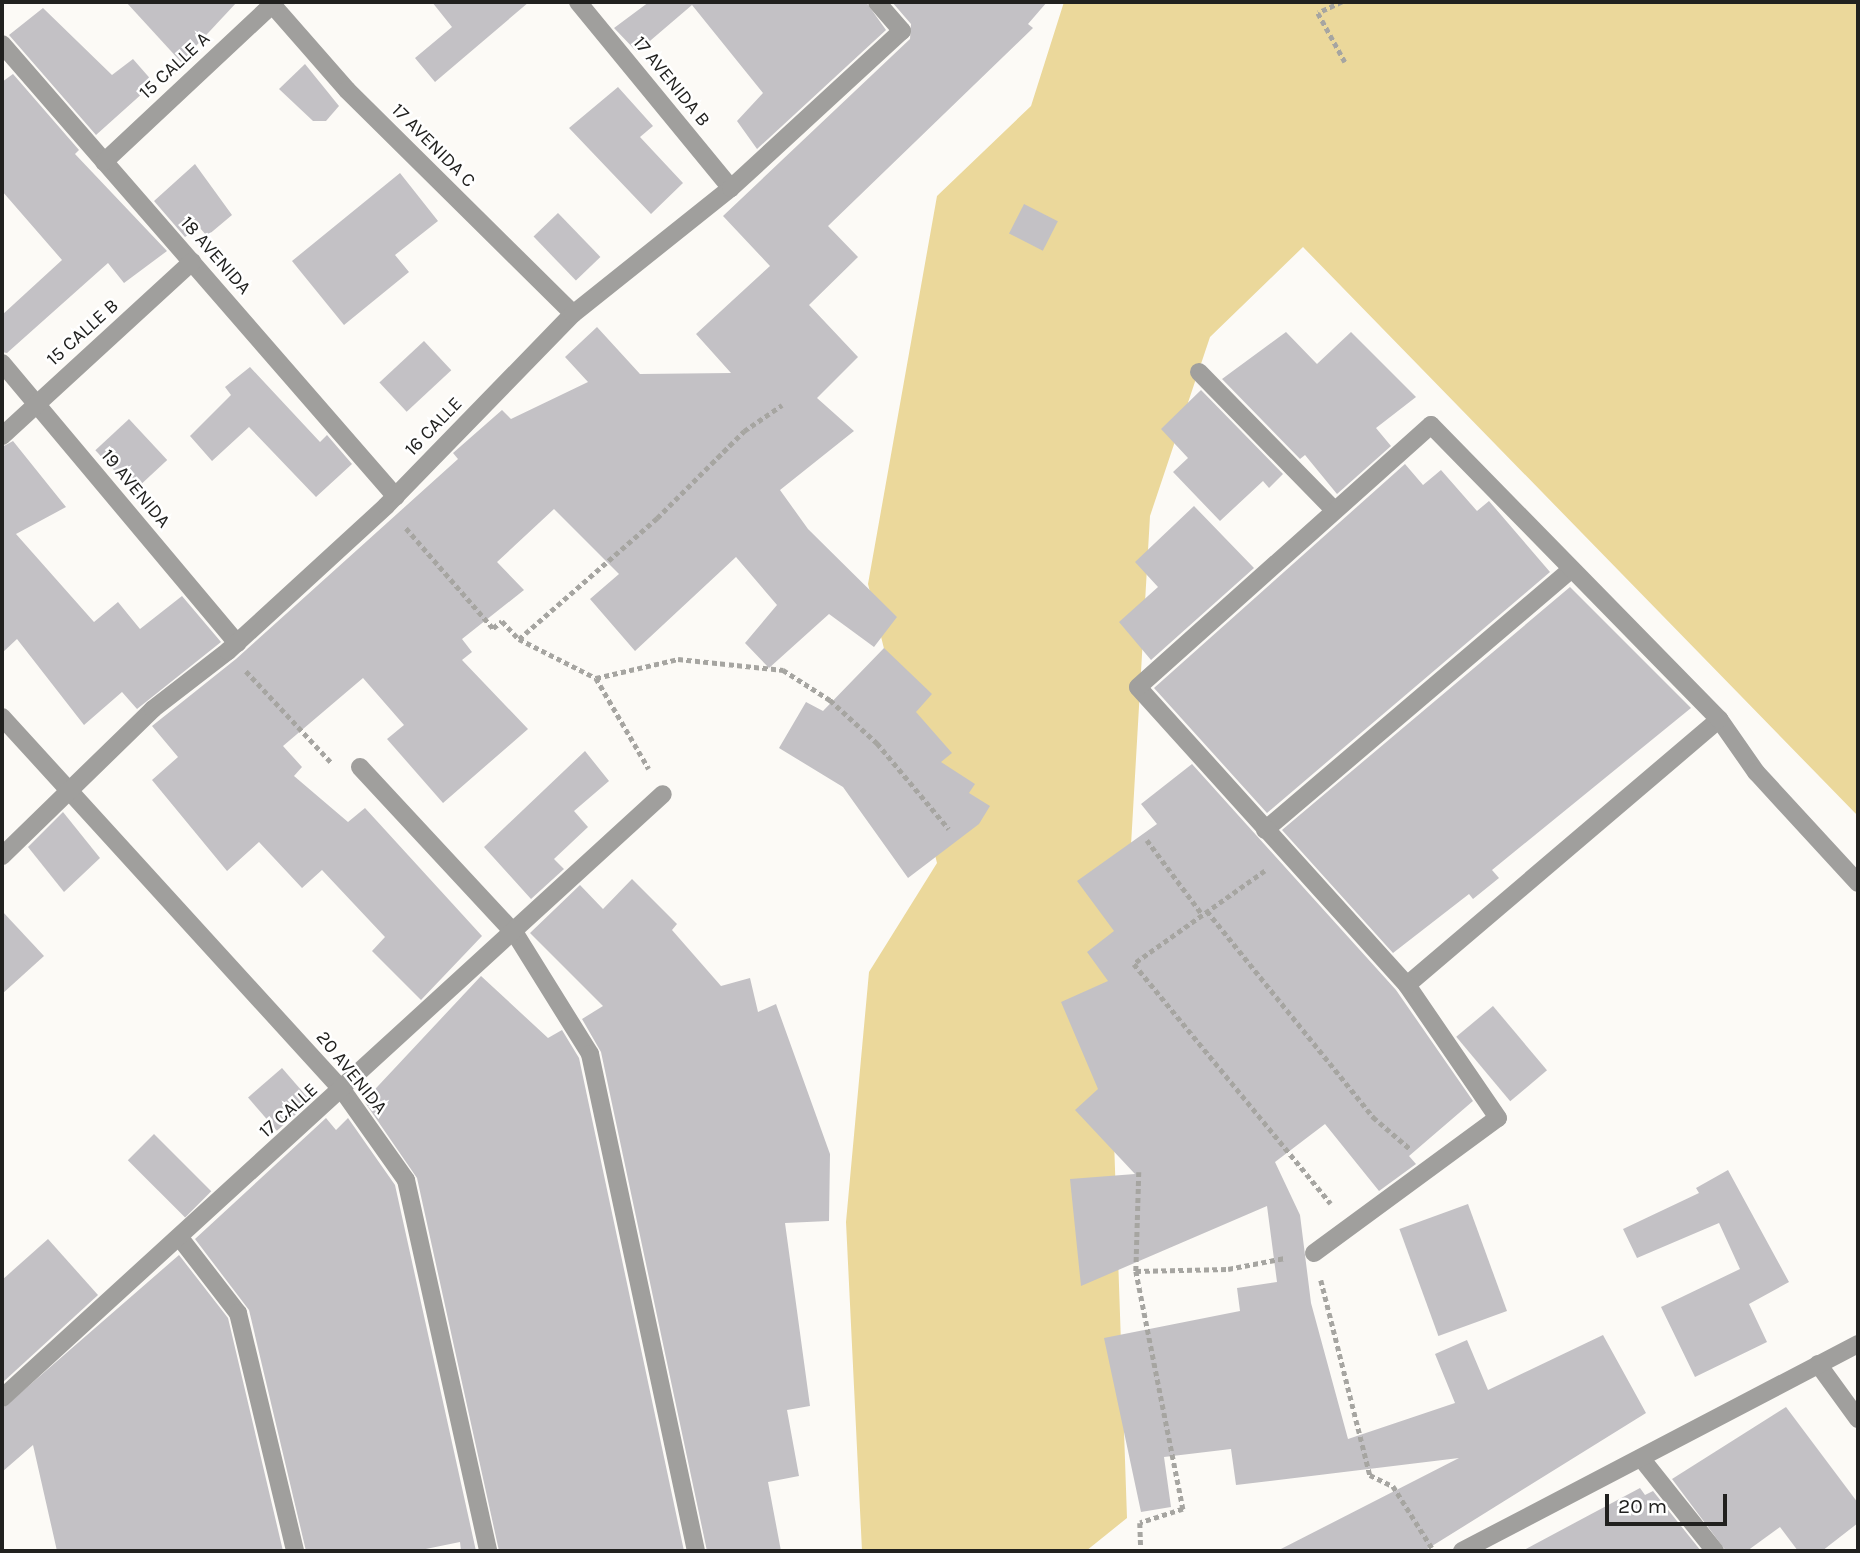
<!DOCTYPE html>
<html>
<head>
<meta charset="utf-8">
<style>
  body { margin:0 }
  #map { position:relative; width:1860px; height:1553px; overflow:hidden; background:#fcfaf6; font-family:Karla,sans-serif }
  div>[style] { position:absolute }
  .green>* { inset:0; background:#ebd89b }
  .building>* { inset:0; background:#c3c1c5; transform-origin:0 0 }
  .path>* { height:4.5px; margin-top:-2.25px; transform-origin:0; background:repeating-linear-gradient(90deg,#a6a5a1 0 5px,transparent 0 8.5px) }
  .minor>* { height:18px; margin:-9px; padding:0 9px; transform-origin:9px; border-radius:9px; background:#a09f9d }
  span { translate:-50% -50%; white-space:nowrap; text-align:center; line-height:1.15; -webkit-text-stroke:5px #fff; paint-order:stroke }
  .street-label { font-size:19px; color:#21211f }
  .frame { position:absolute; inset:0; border:4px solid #21211f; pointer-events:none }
  .scale { position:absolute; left:1605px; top:1494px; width:122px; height:32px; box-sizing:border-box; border:4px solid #21211f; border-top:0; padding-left:9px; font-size:21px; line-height:24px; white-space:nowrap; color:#21211f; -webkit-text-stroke:5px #fff; paint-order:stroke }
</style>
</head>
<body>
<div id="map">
  <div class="green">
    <div style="clip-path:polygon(1064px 2px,1858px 2px,1858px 816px,1303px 247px,1210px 337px,1150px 516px,1114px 1140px,1127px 1518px,1086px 1551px,862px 1551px,846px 1222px,869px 972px,937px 863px,868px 584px,937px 196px,1031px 106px)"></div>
  </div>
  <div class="building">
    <div style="clip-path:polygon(126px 2px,237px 2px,181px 62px)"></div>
    <div style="clip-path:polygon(432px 2px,529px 2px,435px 82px,415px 58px,452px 27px)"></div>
    <div style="clip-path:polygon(649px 2px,866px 2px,886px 30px,757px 149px,737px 121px,763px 93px,692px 5px,637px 52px,614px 28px)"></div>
    <div style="clip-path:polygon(892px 2px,1047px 2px,1028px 24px,1033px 28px,828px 226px,858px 257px,809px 305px,858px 357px,817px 398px,854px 431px,780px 490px,808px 529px,897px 617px,874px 647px,829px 614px,769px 668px,745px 643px,777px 605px,736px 557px,635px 651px,590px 599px,619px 574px,554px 509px,497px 562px,524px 590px,462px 639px,472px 652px,462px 660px,528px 729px,443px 803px,387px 739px,404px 725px,363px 678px,283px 746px,302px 767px,294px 776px,348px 822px,365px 808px,482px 936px,421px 1000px,372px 951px,385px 937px,322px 870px,302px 888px,259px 842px,227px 871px,152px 780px,178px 757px,152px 726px,236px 659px,458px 459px,453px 453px,502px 410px,511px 419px,588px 382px,565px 357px,597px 327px,640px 374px,731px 373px,696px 334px,770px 266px,723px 216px,910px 39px,911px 24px)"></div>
    <div style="clip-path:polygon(43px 8px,112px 75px,133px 59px,154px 83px,96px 135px,9px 35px)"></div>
    <div style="clip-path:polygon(305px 64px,339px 106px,326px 121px,313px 121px,279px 89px)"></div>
    <div style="clip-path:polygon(13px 74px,79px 150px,75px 154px,167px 251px,124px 283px,108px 263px,7px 353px,2px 352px,2px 315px,62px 260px,2px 191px,2px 82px)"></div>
    <div style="clip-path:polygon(618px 87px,653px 126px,640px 137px,683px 183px,651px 214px,569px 128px)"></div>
    <div style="clip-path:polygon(195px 164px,232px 215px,207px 236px,199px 227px,185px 237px,154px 201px)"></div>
    <div style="clip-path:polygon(400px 173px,438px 221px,395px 255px,409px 272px,344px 325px,292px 261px)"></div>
    <div style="left:1024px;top:204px;width:38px;height:33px;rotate:27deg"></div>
    <div style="left:558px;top:213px;width:61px;height:34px;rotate:46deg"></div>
    <div style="clip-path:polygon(1286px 332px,1317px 364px,1351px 332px,1416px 397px,1376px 428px,1391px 446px,1337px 494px,1305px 455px,1300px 459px,1222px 379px)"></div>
    <div style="left:424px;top:341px;width:40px;height:61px;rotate:47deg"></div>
    <div style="clip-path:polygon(250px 367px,320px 442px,327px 435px,352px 464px,316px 497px,249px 427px,212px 461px,190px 436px,231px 395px,225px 387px)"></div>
    <div style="clip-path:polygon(1201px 390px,1283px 474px,1269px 488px,1263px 481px,1220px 521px,1173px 472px,1188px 458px,1161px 429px)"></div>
    <div style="left:129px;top:419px;width:56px;height:46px;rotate:47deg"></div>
    <div style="clip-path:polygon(13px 441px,66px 507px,16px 534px,94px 622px,118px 602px,140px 629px,182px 596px,221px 642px,137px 709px,122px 692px,84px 725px,17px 639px,2px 653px,2px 447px)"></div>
    <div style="clip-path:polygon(1405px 464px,1423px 485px,1441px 470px,1477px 511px,1489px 501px,1550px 572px,1267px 813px,1154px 688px)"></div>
    <div style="clip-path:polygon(1194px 506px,1254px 568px,1151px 660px,1119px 622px,1158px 587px,1135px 562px)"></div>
    <div style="clip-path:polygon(1570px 587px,1691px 708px,1492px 870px,1499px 878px,1473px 899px,1469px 894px,1393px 953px,1282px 830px)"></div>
    <div style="clip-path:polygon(884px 648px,932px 694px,916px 712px,952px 753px,941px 762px,975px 784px,969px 793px,990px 806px,979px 824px,908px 878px,843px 787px,779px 748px,806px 702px,823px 711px)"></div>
    <div style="clip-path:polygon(585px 751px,609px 781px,574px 811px,588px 827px,554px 859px,564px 869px,531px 899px,484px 847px)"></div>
    <div style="clip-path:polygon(1192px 764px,1396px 990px,1473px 1101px,1409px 1156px,1416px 1164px,1379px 1191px,1325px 1124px,1275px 1162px,1300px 1215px,1311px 1303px,1348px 1439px,1455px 1403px,1435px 1354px,1467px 1340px,1488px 1390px,1603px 1335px,1646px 1413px,1424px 1551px,1277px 1551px,1459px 1458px,1236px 1485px,1231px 1449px,1164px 1457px,1171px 1507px,1141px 1512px,1104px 1338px,1240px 1311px,1237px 1288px,1277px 1282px,1267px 1206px,1081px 1286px,1070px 1179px,1135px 1174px,1075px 1110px,1098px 1089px,1061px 1002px,1108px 981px,1087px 952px,1114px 931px,1077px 881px,1157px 824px,1141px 804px)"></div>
    <div style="clip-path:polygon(63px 812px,100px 858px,64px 892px,28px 847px)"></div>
    <div style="clip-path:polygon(632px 879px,677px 924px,672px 930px,721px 986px,750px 978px,758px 1012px,776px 1004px,830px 1154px,829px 1221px,785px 1223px,810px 1406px,787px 1410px,799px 1476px,768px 1482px,781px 1551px,707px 1551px,601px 1052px,582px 1019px,603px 1006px,530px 933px,580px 885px,603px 909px)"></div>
    <div style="clip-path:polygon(2px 911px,44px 956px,2px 994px)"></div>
    <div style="clip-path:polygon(481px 976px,548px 1038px,562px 1030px,579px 1058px,684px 1551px,499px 1551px,417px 1178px,364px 1101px)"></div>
    <div style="left:1493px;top:1006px;width:84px;height:48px;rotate:50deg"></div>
    <div style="left:282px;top:1068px;width:44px;height:45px;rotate:49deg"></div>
    <div style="clip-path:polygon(326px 1118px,336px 1130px,348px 1118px,395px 1185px,476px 1551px,461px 1551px,460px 1542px,416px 1551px,306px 1551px,249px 1310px,195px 1239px)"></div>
    <div style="left:154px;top:1134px;width:81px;height:37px;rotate:45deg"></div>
    <div style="clip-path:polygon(1728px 1170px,1789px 1282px,1749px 1304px,1767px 1342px,1695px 1377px,1661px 1307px,1740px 1269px,1719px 1223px,1637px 1258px,1623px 1229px,1699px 1193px,1696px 1188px)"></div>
    <div style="left:1468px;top:1204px;width:114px;height:73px;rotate:70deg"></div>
    <div style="clip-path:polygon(48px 1239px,98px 1295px,2px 1383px,2px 1280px)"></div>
    <div style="clip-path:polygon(179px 1255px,228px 1318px,283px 1551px,57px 1551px,33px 1445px,2px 1472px,2px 1409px)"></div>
    <div style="clip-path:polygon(1786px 1407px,1858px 1503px,1858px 1523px,1822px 1551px,1798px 1551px,1780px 1527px,1747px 1551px,1726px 1551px,1672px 1479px)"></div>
    <div style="clip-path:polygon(1640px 1488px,1645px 1495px,1653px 1491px,1701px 1551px,1522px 1551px)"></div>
  </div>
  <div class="path">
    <div style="left:1342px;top:2px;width:26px;rotate:155deg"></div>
    <div style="left:1318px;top:13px;width:56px;rotate:61.1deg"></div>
    <div style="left:406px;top:528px;width:133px;rotate:49deg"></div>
    <div style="left:493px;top:628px;width:11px;rotate:-38deg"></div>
    <div style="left:502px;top:621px;width:25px;rotate:47deg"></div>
    <div style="left:519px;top:639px;width:86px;rotate:26.9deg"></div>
    <div style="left:596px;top:678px;width:105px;rotate:59.8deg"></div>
    <div style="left:519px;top:639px;width:184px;rotate:-41.2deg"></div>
    <div style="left:657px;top:518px;width:123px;rotate:-45deg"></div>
    <div style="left:744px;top:431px;width:46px;rotate:-34.4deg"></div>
    <div style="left:246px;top:671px;width:125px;rotate:47deg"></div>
    <div style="left:596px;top:678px;width:84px;rotate:-13deg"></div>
    <div style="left:678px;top:659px;width:106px;rotate:6deg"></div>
    <div style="left:783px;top:670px;width:56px;rotate:32.6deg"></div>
    <div style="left:830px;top:700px;width:64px;rotate:42.5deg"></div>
    <div style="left:877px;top:743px;width:112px;rotate:50.1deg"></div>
    <div style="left:1147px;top:840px;width:92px;rotate:53.4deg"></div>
    <div style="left:1265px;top:871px;width:161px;rotate:144.6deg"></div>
    <div style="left:1134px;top:964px;width:310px;rotate:50.6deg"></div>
    <div style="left:1207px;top:911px;width:265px;rotate:51.1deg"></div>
    <div style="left:1373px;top:1117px;width:48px;rotate:40.7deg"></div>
    <div style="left:1139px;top:1172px;width:99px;rotate:91.7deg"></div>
    <div style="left:1136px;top:1271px;width:243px;rotate:78.8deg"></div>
    <div style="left:1183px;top:1509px;width:45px;rotate:162deg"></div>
    <div style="left:1140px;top:1523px;width:28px;rotate:88deg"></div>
    <div style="left:1136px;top:1271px;width:92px;rotate:-1.2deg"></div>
    <div style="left:1228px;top:1269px;width:58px;rotate:-10.9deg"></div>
    <div style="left:1321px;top:1280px;width:201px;rotate:75.9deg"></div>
    <div style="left:1370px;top:1475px;width:25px;rotate:26deg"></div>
    <div style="left:1393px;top:1486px;width:73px;rotate:57.8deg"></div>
  </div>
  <div class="minor">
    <div style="left:270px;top:2px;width:117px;rotate:48.8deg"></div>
    <div style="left:347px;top:90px;width:318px;rotate:44.7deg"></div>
    <div style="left:578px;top:2px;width:241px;rotate:50.6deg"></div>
    <div style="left:2px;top:44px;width:600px;rotate:48.98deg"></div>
    <div style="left:104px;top:162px;width:234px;rotate:-43.1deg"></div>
    <div style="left:2px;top:363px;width:366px;rotate:50deg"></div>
    <div style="left:1199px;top:372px;width:190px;rotate:45.6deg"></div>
    <div style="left:2px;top:436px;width:258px;rotate:-42.5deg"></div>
    <div style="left:2px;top:717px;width:506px;rotate:47.64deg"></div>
    <div style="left:343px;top:1091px;width:109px;rotate:54.7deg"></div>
    <div style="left:406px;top:1180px;width:380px;rotate:77.5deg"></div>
    <div style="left:360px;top:767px;width:229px;rotate:47.1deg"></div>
    <div style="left:516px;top:935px;width:140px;rotate:58.1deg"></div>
    <div style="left:590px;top:1054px;width:508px;rotate:77.96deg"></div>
    <div style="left:1265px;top:830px;width:399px;rotate:-40.4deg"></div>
    <div style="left:2px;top:856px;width:211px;rotate:-44.2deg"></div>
    <div style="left:153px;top:709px;width:95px;rotate:-37.7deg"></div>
    <div style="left:228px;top:651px;width:214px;rotate:-42.5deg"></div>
    <div style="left:386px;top:506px;width:268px;rotate:-45.8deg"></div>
    <div style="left:573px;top:314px;width:202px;rotate:-38.6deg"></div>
    <div style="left:731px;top:188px;width:232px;rotate:-42.6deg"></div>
    <div style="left:902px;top:31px;width:38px;rotate:-131deg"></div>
    <div style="left:1407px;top:985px;width:410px;rotate:-40.4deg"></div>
    <div style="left:1719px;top:719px;width:65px;rotate:55.1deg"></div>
    <div style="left:1756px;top:772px;width:151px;rotate:47.4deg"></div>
    <div style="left:180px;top:1238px;width:95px;rotate:52.3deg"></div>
    <div style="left:238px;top:1313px;width:245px;rotate:76.5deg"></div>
    <div style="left:1314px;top:1253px;width:228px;rotate:-36.3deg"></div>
    <div style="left:1498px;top:1118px;width:161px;rotate:-124.4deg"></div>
    <div style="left:1407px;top:985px;width:401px;rotate:-132.1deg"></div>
    <div style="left:1138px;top:687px;width:393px;rotate:-41.8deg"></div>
    <div style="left:1431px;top:425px;width:412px;rotate:45.6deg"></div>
    <div style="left:1818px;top:1364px;width:68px;rotate:54deg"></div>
    <div style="left:2px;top:1398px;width:895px;rotate:-42.42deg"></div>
    <div style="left:1641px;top:1458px;width:119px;rotate:51.5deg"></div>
    <div style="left:1462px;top:1551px;width:447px;rotate:-27.6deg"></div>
  </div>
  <div class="street-label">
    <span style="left:175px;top:66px;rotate:-43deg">15 CALLE A</span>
    <span style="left:671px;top:82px;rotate:51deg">17 AVENIDA B</span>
    <span style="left:433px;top:146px;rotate:45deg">17 AVENIDA C</span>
    <span style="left:215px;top:256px;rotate:49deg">18 AVENIDA</span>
    <span style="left:83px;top:333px;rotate:-42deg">15 CALLE B</span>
    <span style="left:434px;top:427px;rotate:-46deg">16 CALLE</span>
    <span style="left:135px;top:489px;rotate:50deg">19 AVENIDA</span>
    <span style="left:351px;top:1073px;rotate:51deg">20 AVENIDA</span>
    <span style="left:289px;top:1111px;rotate:-42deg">17 CALLE</span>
  </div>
  <div class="frame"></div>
  <div class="scale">20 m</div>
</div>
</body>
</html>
